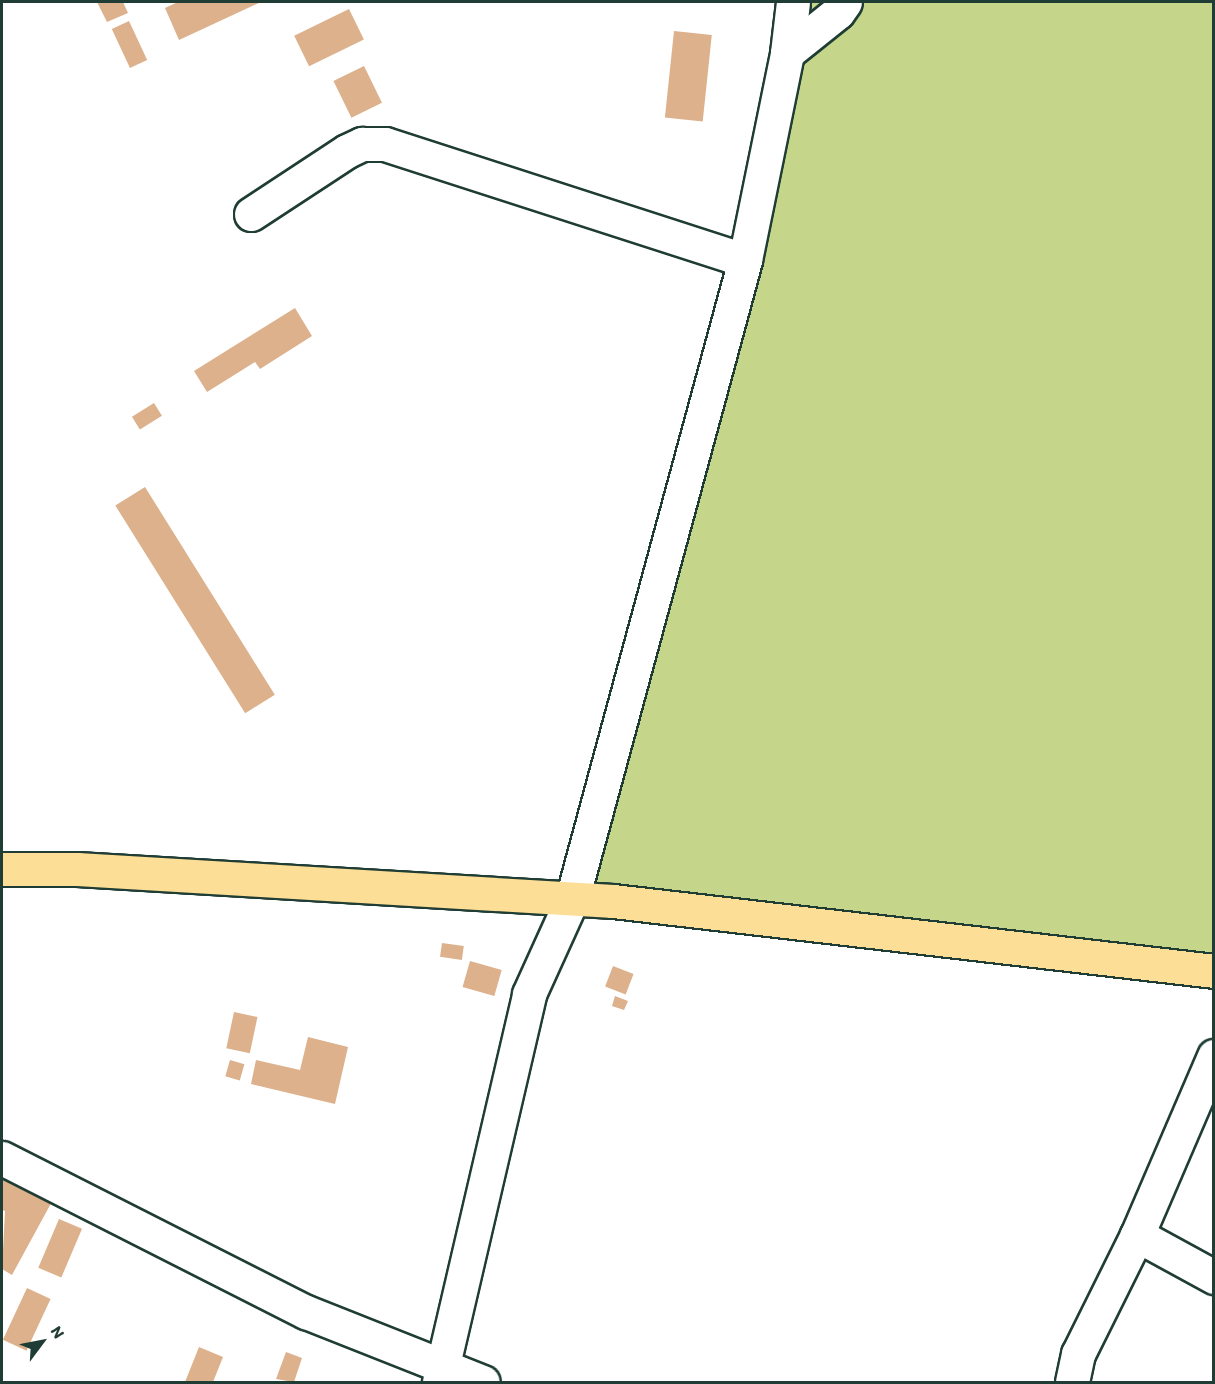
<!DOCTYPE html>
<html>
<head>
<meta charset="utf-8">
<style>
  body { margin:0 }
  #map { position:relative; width:1215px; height:1384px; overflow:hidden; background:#fff; font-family:Itim,sans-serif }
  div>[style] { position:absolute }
  .green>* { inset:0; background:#c5d68b }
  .building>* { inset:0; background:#dcb18c; transform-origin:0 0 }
  .roads { filter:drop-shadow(2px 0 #1f3d34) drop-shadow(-2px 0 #1f3d34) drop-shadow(0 2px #1f3d34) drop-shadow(0 -2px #1f3d34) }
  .minor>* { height:33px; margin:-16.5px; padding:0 16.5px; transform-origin:16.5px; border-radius:16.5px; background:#fff }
  .major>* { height:33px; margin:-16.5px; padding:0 16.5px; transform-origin:16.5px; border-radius:16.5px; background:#fdde96 }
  span { translate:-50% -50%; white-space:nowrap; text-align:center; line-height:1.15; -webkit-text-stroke:5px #fff; paint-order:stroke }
  .frame { position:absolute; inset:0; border:3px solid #1f3d34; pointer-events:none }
  .north { position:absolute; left:12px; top:1312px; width:60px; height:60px; -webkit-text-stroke:4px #fff; paint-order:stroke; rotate:58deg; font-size:16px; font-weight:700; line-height:24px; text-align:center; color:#1f3d34 }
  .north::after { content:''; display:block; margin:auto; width:21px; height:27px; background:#1f3d34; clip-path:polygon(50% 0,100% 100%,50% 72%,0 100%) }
</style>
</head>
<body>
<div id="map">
  <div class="green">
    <div style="clip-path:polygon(799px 2px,1213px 2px,1213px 970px,573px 899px)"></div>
  </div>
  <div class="building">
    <div style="clip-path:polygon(97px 2px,123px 2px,128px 13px,107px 22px)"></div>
    <div style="clip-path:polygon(178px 2px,261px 2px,179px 40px,165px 8px)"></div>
    <div style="left:349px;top:9px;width:34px;height:61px;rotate:64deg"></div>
    <div style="left:129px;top:21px;width:43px;height:19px;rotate:65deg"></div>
    <div style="left:674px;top:31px;width:38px;height:87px;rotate:6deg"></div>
    <div style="left:364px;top:66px;width:41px;height:34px;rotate:64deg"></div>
    <div style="clip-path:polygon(295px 308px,312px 336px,260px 369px,255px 362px,207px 392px,194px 371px)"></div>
    <div style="left:154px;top:403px;width:15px;height:26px;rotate:58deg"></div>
    <div style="left:145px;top:487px;width:245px;height:35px;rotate:58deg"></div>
    <div style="left:442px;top:943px;width:22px;height:14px;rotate:8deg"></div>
    <div style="left:470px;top:961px;width:33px;height:27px;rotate:16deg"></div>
    <div style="left:613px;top:966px;width:22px;height:22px;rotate:21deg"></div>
    <div style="clip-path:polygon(615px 996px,628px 1001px,624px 1010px,612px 1006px)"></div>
    <div style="left:234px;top:1012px;width:24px;height:37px;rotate:12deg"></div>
    <div style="clip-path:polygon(308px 1037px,348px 1047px,335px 1104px,251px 1084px,256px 1060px,300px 1070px)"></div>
    <div style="left:230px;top:1060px;width:15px;height:17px;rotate:16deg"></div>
    <div style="clip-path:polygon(2px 1166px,55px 1196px,12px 1275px,2px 1269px,5px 1211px,2px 1210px)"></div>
    <div style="left:59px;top:1219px;width:25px;height:53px;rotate:23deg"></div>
    <div style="left:27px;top:1288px;width:26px;height:57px;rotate:25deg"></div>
    <div style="clip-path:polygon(199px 1347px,223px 1357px,213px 1382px,185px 1382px)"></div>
    <div style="clip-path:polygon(286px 1352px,302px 1358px,294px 1382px,276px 1379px)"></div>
  </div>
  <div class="roads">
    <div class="minor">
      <div style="left:787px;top:53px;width:65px;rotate:-38.8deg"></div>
      <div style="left:838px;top:12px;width:12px;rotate:-55deg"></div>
      <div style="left:251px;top:214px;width:115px;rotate:-33.3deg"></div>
      <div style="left:347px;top:151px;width:17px;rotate:-25deg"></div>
      <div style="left:362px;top:144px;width:23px"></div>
      <div style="left:385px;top:144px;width:378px;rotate:17.9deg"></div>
      <div style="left:2px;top:1158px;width:341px;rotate:26.9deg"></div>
      <div style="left:306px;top:1312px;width:190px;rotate:21.6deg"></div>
      <div style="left:1137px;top:1235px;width:88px;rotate:28.6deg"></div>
      <div style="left:439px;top:1382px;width:398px;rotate:-76.9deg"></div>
      <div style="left:529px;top:994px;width:104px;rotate:-65.6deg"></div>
      <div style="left:572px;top:899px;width:662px;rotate:-74.85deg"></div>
      <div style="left:745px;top:260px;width:211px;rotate:-78.5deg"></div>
      <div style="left:787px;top:53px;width:51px;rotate:-83.3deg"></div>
      <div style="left:1072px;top:1382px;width:29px;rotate:-78deg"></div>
      <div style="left:1078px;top:1354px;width:133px;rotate:-63.6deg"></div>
      <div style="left:1137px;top:1235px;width:195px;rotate:-66.7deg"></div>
    </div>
    <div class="major">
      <div style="left:2px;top:869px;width:75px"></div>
      <div style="left:77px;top:869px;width:537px;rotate:3.42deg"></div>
      <div style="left:613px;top:901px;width:605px;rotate:6.64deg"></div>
    </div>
  </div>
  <div class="frame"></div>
  <div class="north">N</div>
</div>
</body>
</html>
